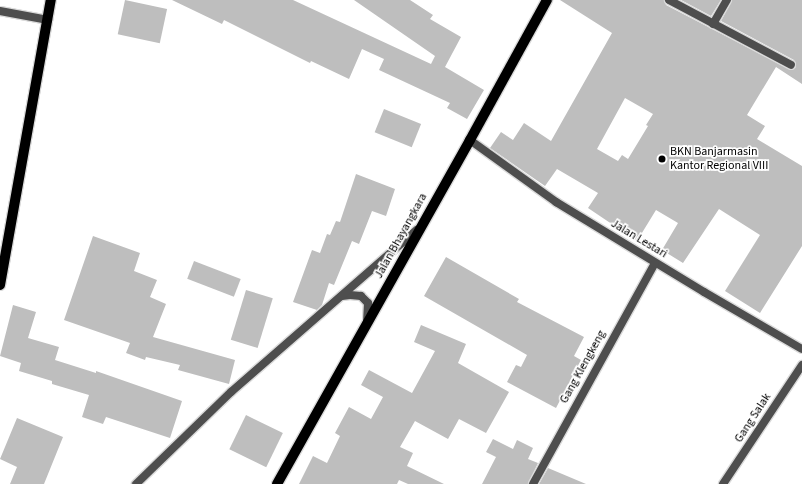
<!DOCTYPE html>
<html>
<head>
<meta charset="utf-8">
<style>
  body { margin:0 }
  #map { position:relative; width:802px; height:484px; overflow:hidden; background:#fff; font-family:"Source Sans 3",sans-serif }
  div>[style] { position:absolute }
  .building>* { inset:0; background:#bebebe; transform-origin:0 0 }
  .roads { filter:drop-shadow(1px 0 #dbdbdb) drop-shadow(-1px 0 #dbdbdb) drop-shadow(0 1px #dbdbdb) drop-shadow(0 -1px #dbdbdb) }
  .minor>* { height:8px; margin:-4px; padding:0 4px; transform-origin:4px; border-radius:4px; background:#4e4e4e }
  .tertiary>* { height:8px; margin:-4px; padding:0 4px; transform-origin:4px; border-radius:4px; background:#4e4e4e }
  .primary>* { height:10px; margin:-5px; padding:0 5px; transform-origin:5px; border-radius:5px; background:#000 }
  .dots>* { width:11px; height:11px; translate:-50% -50%; box-sizing:border-box; border:2px solid #fff; border-radius:50% }
  span { translate:-50% -50%; white-space:nowrap; text-align:center; line-height:1.15; -webkit-text-stroke:3.5px #fff; paint-order:stroke }
  .poi-label { font-size:12px; color:#000 }
  .left { translate:0 -50%; text-align:left }
  .street-label { font-size:12px; color:#000 }
</style>
</head>
<body>
<div id="map">
  <div class="building">
    <div style="left:125px;top:0;width:43px;height:35px;rotate:12deg"></div>
    <div style="clip-path:polygon(172px 0,293px 0,431px 64px,435px 56px,354px 0,410px 0,433px 15px,430px 19px,461px 37px,445px 67px,484px 90px,467px 119px,447px 108px,450px 103px,379px 70px,384px 59px,362px 49px,349px 79px,311px 61px,310px 63px,224px 20px,222px 24px)"></div>
    <div style="clip-path:polygon(evenodd,560px 0,664px 0,666px 5px,791px 70px,796px 67px,794px 60px,721px 21px,732px 0,802px 0,802px 84px,776px 67px,747px 115px,765px 126px,757px 139px,802px 166px,802px 246px,760px 313px,725px 291px,760px 235px,719px 209px,683px 263px,662px 250px,678px 223px,656px 210px,637px 241px,588px 208px,598px 193px,557px 169px,545px 186px,490px 148px,501px 132px,513px 140px,524px 123px,551px 141px,612px 33px,560px 0,625px 98px,653px 114px,646px 125px,648px 126px,628px 159px,622px 155px,618px 161px,597px 149px,625px 98px)"></div>
    <div style="clip-path:polygon(681px 0,721px 0,711px 16px)"></div>
    <div style="left:384px;top:109px;width:40px;height:25px;rotate:22deg"></div>
    <div style="clip-path:polygon(356px 174px,395px 189px,386px 216px,372px 211px,359px 244px,352px 241px,334px 285px,329px 283px,322px 305px,317px 310px,293px 302px,312px 250px,320px 253px,327px 234px,330px 235px,336px 221px,340px 222px)"></div>
    <div style="clip-path:polygon(93px 236px,140px 253px,134px 271px,157px 280px,150px 297px,166px 304px,153px 337px,235px 360px,229px 384px,178px 370px,180px 365px,146px 357px,145px 360px,126px 353px,130px 343px,64px 320px)"></div>
    <div style="clip-path:polygon(446px 257px,519px 299px,517px 302px,584px 337px,574px 356px,581px 360px,556px 408px,507px 382px,516px 365px,521px 367px,527px 355px,424px 296px)"></div>
    <div style="left:194px;top:261px;width:50px;height:19px;rotate:21deg"></div>
    <div style="left:246px;top:290px;width:28px;height:52px;rotate:17deg"></div>
    <div style="clip-path:polygon(13px 305px,36px 312px,28px 338px,59px 347px,55px 360px,96px 373px,96px 371px,182px 401px,170px 438px,106px 417px,103px 424px,82px 417px,89px 395px,52px 384px,52px 381px,19px 371px,21px 363px,0 356px)"></div>
    <div style="clip-path:polygon(421px 325px,466px 344px,458px 363px,509px 392px,486px 433px,459px 419px,448px 439px,415px 421px,400px 447px,413px 453px,407px 466px,444px 484px,408px 484px,399px 480px,397px 484px,299px 484px,313px 456px,327px 463px,340px 436px,335px 433px,349px 407px,371px 419px,383px 397px,361px 385px,369px 370px,412px 393px,435px 351px,414px 342px)"></div>
    <div style="left:246px;top:415px;width:41px;height:38px;rotate:26deg"></div>
    <div style="clip-path:polygon(17px 418px,63px 437px,44px 484px,10px 484px,17px 467px,0 459px)"></div>
    <div style="clip-path:polygon(493px 439px,513px 449px,517px 440px,533px 448px,528px 459px,538px 463px,528px 484px,482px 484px,496px 457px,486px 452px)"></div>
    <div style="clip-path:polygon(548px 468px,586px 484px,539px 484px)"></div>
  </div>
  <div class="roads">
    <div class="minor">
      <div style="left:669px;top:0;width:138px;rotate:28deg"></div>
      <div style="left:0;top:11px;width:49px;rotate:10.6deg"></div>
      <div style="left:713px;top:24px;width:28px;rotate:-60deg"></div>
      <div style="left:470px;top:140px;width:106px;rotate:35.8deg"></div>
      <div style="left:556px;top:202px;width:173px;rotate:31.3deg"></div>
      <div style="left:704px;top:292px;width:113px;rotate:30.2deg"></div>
      <div style="left:533px;top:484px;width:252px;rotate:-61.1deg"></div>
      <div style="left:723px;top:484px;width:143px;rotate:-56.4deg"></div>
    </div>
    <div class="tertiary">
      <div style="left:342px;top:296px;width:8px;rotate:-7deg"></div>
      <div style="left:350px;top:295px;width:11px;rotate:5deg"></div>
      <div style="left:361px;top:296px;width:10px;rotate:45deg"></div>
      <div style="left:368px;top:303px;width:17px;rotate:93deg"></div>
      <div style="left:136px;top:484px;width:132px;rotate:-44.1deg"></div>
      <div style="left:231px;top:392px;width:247px;rotate:-41.1deg"></div>
    </div>
    <div class="primary">
      <div style="left:0;top:285px;width:290px;rotate:-79.9deg"></div>
      <div style="left:277px;top:484px;width:394px;rotate:-60.7deg"></div>
      <div style="left:470px;top:140px;width:160px;rotate:-61.2deg"></div>
    </div>
  </div>
  <div class="dots">
    <div style="left:662px;top:159px;background:#000"></div>
  </div>
  <div class="poi-label">
    <span class="left" style="left:670px;top:159px">BKN Banjarmasin<br>Kantor Regional VIII</span>
  </div>
  <div class="street-label">
    <span style="left:401px;top:236px;rotate:-61deg">Jalan Bhayangkara</span>
    <span style="left:639px;top:239px;rotate:31deg">Jalan Lestari</span>
    <span style="left:583px;top:367px;rotate:-61deg">Gang Klengkeng</span>
    <span style="left:753px;top:418px;rotate:-57deg">Gang Salak</span>
  </div>
</div>
</body>
</html>
